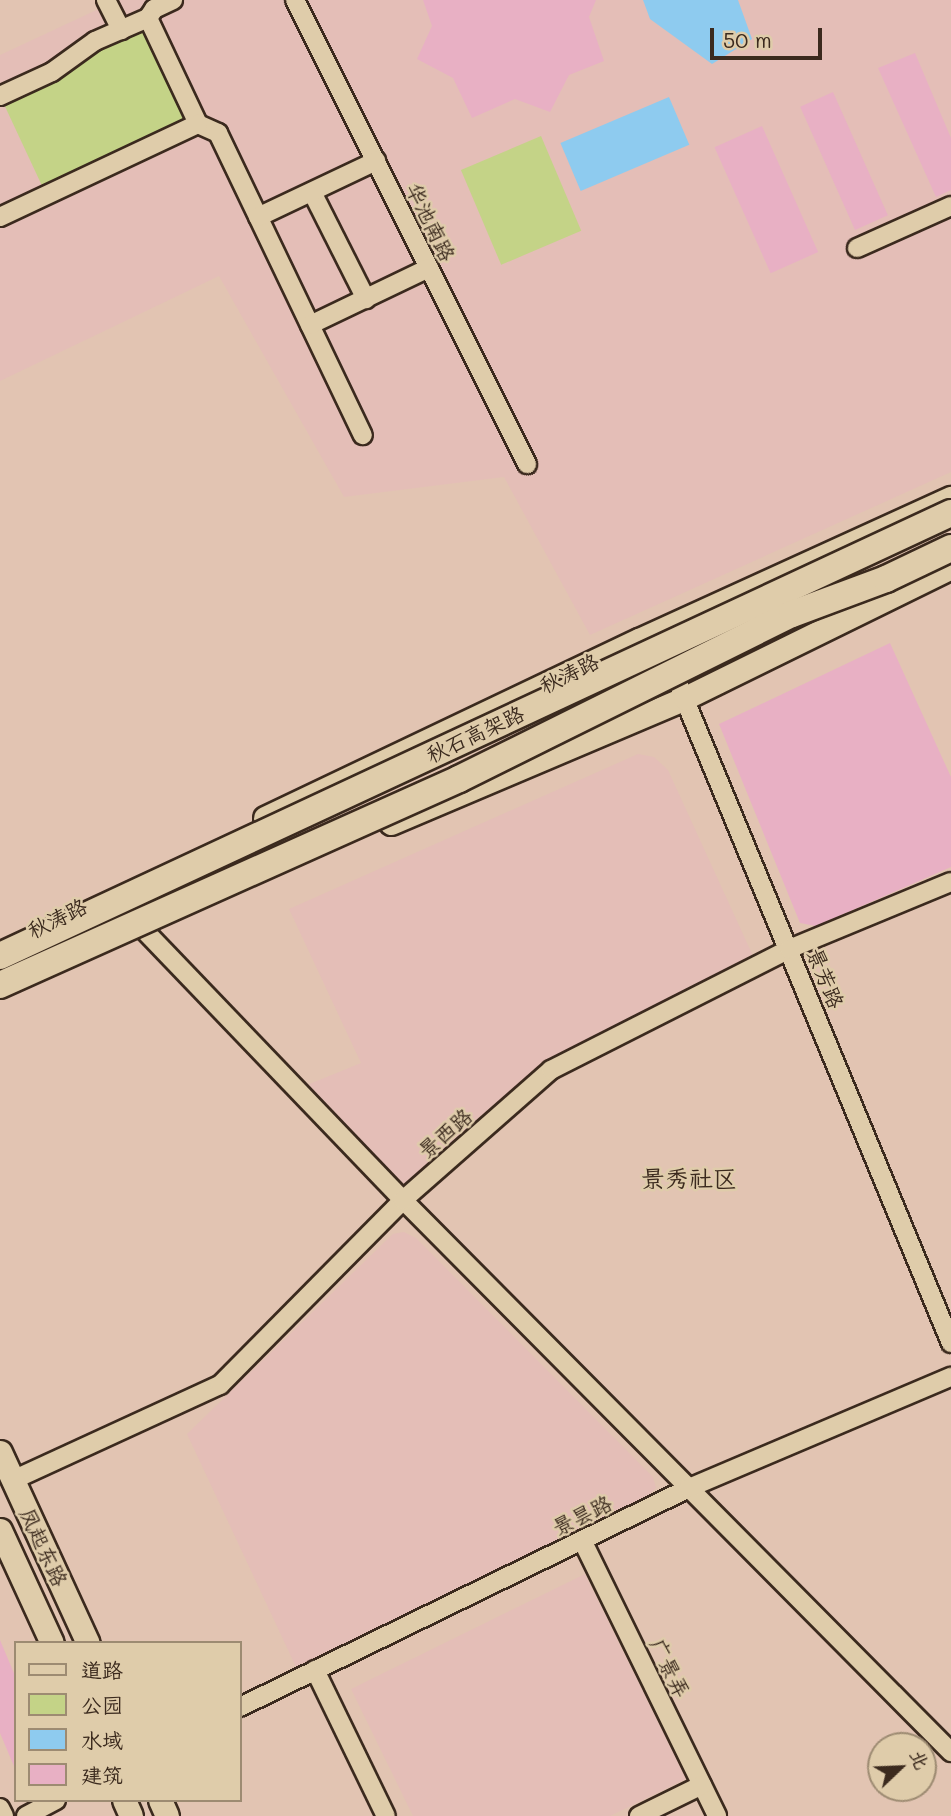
<!DOCTYPE html>
<html>
<head>
<meta charset="utf-8">
<style>
  body { margin:0 }
  #map { position:relative; width:951px; height:1816px; overflow:hidden; background:#e2c4b2; font-family:Mali,"LXGW WenKai TC",sans-serif }
  div>[style] { position:absolute }
  .built>* { inset:0; background:#e4beb7 }
  .green>* { inset:0; background:#c4d387; transform-origin:0 0 }
  .water>* { inset:0; background:#8ecbef; transform-origin:0 0 }
  .building>* { inset:0; background:#e8b0c4; transform-origin:0 0 }
  .roads { filter:drop-shadow(2px 0 #3b2a1e) drop-shadow(-2px 0 #3b2a1e) drop-shadow(0 2px #3b2a1e) drop-shadow(0 -2px #3b2a1e) }
  .minor>* { height:18px; margin:-9px; padding:0 9px; transform-origin:9px; border-radius:9px; background:#dfccaa }
  .major>* { height:23px; margin:-11.5px; padding:0 11.5px; transform-origin:11.5px; border-radius:11.5px; background:#dfccaa }
  .bridges { filter:drop-shadow(2px 0 #3b2a1e) drop-shadow(-2px 0 #3b2a1e) drop-shadow(0 2px #3b2a1e) drop-shadow(0 -2px #3b2a1e) }
  .highway-bridge>* { height:26px; margin:-13px; padding:0 13px; transform-origin:13px; border-radius:13px; background:#dfccaa }
  span { translate:-50% -50%; white-space:nowrap; text-align:center; line-height:1.15; -webkit-text-stroke:5px #dfccaa; paint-order:stroke }
  .street-label { font-size:21px; color:#3b2a1e }
  .quarter-label { font-size:24px; color:#3b2a1e }
  .legend { position:absolute; left:14px; top:1641px; width:228px; height:161px; box-sizing:border-box; background:#dfccaa; border:2px solid #9d8b72; margin:0; padding:9px 12px; list-style:none; font-size:21px; color:#3b2a1e }
  .legend li { display:flex; align-items:center; gap:14px; height:35px }
  .legend b { width:35px; border:2px solid #9d8b72 }
  .north { position:absolute; left:867px; top:1732px; width:70px; height:70px; box-sizing:border-box; background:#dfccaa; border:2px solid #9d8b72; border-radius:50%; rotate:67deg; font-size:19px; font-weight:700; line-height:28px; text-align:center; color:#3b2a1e }
  .north::after { content:''; display:block; margin:auto; width:24px; height:32px; background:#3b2a1e; clip-path:polygon(50% 0,100% 100%,50% 72%,0 100%) }
  .scale { position:absolute; left:710px; top:28px; width:112px; height:32px; box-sizing:border-box; border:4px solid #3b2a1e; border-top:0; padding-left:9px; font-size:21px; line-height:24px; white-space:nowrap; color:#3b2a1e; -webkit-text-stroke:5px #dfccaa; paint-order:stroke }
</style>
</head>
<body>
<div id="map">
  <div class="built">
    <div style="clip-path:polygon(118px 0,951px 0,951px 472px,590px 635px,504px 477px,344px 497px,219px 276px,0 381px,0 55px)"></div>
    <div style="clip-path:polygon(638px 754px,654px 757px,668px 770px,753px 956px,549px 1059px,402px 1187px,307px 1085px,361px 1063px,289px 909px)"></div>
    <div style="clip-path:polygon(404px 1232px,416px 1238px,653px 1477px,656px 1488px,647px 1497px,296px 1667px,187px 1434px,393px 1234px)"></div>
    <div style="clip-path:polygon(585px 1574px,686px 1779px,610px 1816px,413px 1816px,351px 1689px)"></div>
  </div>
  <div class="green">
    <div style="left:148px;top:18px;width:117px;height:167px;rotate:65deg"></div>
    <div style="left:541px;top:136px;width:103px;height:87px;rotate:67deg"></div>
  </div>
  <div class="water">
    <div style="clip-path:polygon(643px 0,738px 0,752px 39px,712px 64px,650px 19px)"></div>
    <div style="left:669px;top:97px;width:52px;height:118px;rotate:67deg"></div>
  </div>
  <div class="building">
    <div style="clip-path:polygon(423px 0,596px 0,589px 17px,604px 61px,569px 75px,550px 112px,515px 99px,472px 118px,453px 78px,417px 59px,432px 26px)"></div>
    <div style="clip-path:polygon(915px 53px,951px 138px,951px 190px,936px 197px,878px 68px)"></div>
    <div style="left:833px;top:92px;width:135px;height:36px;rotate:66deg"></div>
    <div style="left:762px;top:126px;width:138px;height:52px;rotate:66deg"></div>
    <div style="clip-path:polygon(890px 643px,951px 777px,951px 867px,816px 926px,800px 923px,719px 724px)"></div>
    <div style="clip-path:polygon(0 1640px,16px 1678px,16px 1771px,0 1733px)"></div>
  </div>
  <div class="roads">
    <div class="minor">
      <div style="left:106px;top:0;width:34px;rotate:63deg"></div>
      <div style="left:295px;top:0;width:519px;rotate:63.43deg"></div>
      <div style="left:148px;top:18px;width:11px;rotate:-56deg"></div>
      <div style="left:154px;top:9px;width:21px;rotate:-25deg"></div>
      <div style="left:0;top:96px;width:57px;rotate:-24.8deg"></div>
      <div style="left:52px;top:72px;width:53px;rotate:-35.8deg"></div>
      <div style="left:95px;top:41px;width:58px;rotate:-23.5deg"></div>
      <div style="left:148px;top:18px;width:117px;rotate:64.7deg"></div>
      <div style="left:198px;top:124px;width:22px;rotate:24deg"></div>
      <div style="left:218px;top:133px;width:335px;rotate:64.4deg"></div>
      <div style="left:312px;top:192px;width:120px;rotate:63.2deg"></div>
      <div style="left:0;top:217px;width:219px;rotate:-25.2deg"></div>
      <div style="left:258px;top:217px;width:131px;rotate:-25.4deg"></div>
      <div style="left:857px;top:248px;width:103px;rotate:-24.1deg"></div>
      <div style="left:310px;top:325px;width:132px;rotate:-25.6deg"></div>
      <div style="left:670px;top:664px;width:735px;rotate:67.52deg"></div>
      <div style="left:143px;top:929px;width:376px;rotate:46.2deg"></div>
      <div style="left:403px;top:1200px;width:778px;rotate:45.21deg"></div>
      <div style="left:13px;top:1480px;width:228px;rotate:-24.7deg"></div>
      <div style="left:220px;top:1385px;width:260px;rotate:-45.3deg"></div>
      <div style="left:403px;top:1200px;width:197px;rotate:-41.3deg"></div>
      <div style="left:551px;top:1070px;width:267px;rotate:-26.9deg"></div>
      <div style="left:789px;top:949px;width:175px;rotate:-22.5deg"></div>
      <div style="left:582px;top:1540px;width:307px;rotate:63.9deg"></div>
      <div style="left:315px;top:1670px;width:162px;rotate:64.1deg"></div>
      <div style="left:240px;top:1707px;width:500px;rotate:-26deg"></div>
      <div style="left:689px;top:1488px;width:285px;rotate:-23deg"></div>
      <div style="left:0;top:1808px;width:9px;rotate:63deg"></div>
      <div style="left:26px;top:1816px;width:34px;rotate:-28deg"></div>
      <div style="left:639px;top:1816px;width:70px;rotate:-26.2deg"></div>
    </div>
    <div class="major">
      <div style="left:265px;top:818px;width:414px;rotate:-25.5deg"></div>
      <div style="left:639px;top:640px;width:343px;rotate:-24.5deg"></div>
      <div style="left:391px;top:823px;width:319px;rotate:-23deg"></div>
      <div style="left:685px;top:698px;width:297px;rotate:-26.2deg"></div>
      <div style="left:0;top:1452px;width:210px;rotate:65.3deg"></div>
      <div style="left:0;top:1530px;width:124px;rotate:65.3deg"></div>
      <div style="left:124px;top:1800px;width:17px;rotate:66deg"></div>
      <div style="left:160px;top:1800px;width:17px;rotate:66deg"></div>
    </div>
  </div>
  <div class="bridges">
    <div class="highway-bridge">
      <div style="left:0;top:956px;width:1049px;rotate:-24.98deg"></div>
      <div style="left:0;top:985px;width:503px;rotate:-24.17deg"></div>
      <div style="left:459px;top:779px;width:372px;rotate:-26.4deg"></div>
      <div style="left:792px;top:614px;width:100px;rotate:-20.4deg"></div>
      <div style="left:886px;top:579px;width:72px;rotate:-25.5deg"></div>
    </div>
  </div>
  <div class="street-label">
    <span style="left:431px;top:222px;rotate:64deg">华池南路</span>
    <span style="left:569px;top:673px;rotate:-26deg">秋涛路</span>
    <span style="left:475px;top:734px;rotate:-25deg">秋石高架路</span>
    <span style="left:57px;top:918px;rotate:-26deg">秋涛路</span>
    <span style="left:826px;top:978px;rotate:68deg">景芳路</span>
    <span style="left:445px;top:1133px;rotate:-41deg">景西路</span>
    <span style="left:582px;top:1515px;rotate:-26deg">景昙路</span>
    <span style="left:44px;top:1547px;rotate:65deg">凤起东路</span>
    <span style="left:670px;top:1668px;rotate:64deg">广景弄</span>
  </div>
  <div class="quarter-label">
    <span style="left:689px;top:1178px">景秀社区</span>
  </div>
  <ul class="legend">
  <li><b style="height:9px;background:#dfccaa"></b>道路</li>
  <li><b style="height:19px;background:#c4d387"></b>公园</li>
  <li><b style="height:19px;background:#8ecbef"></b>水域</li>
  <li><b style="height:19px;background:#e8b0c4"></b>建筑</li>
  </ul>
  <div class="north">北</div>
  <div class="scale">50 m</div>
</div>
</body>
</html>
